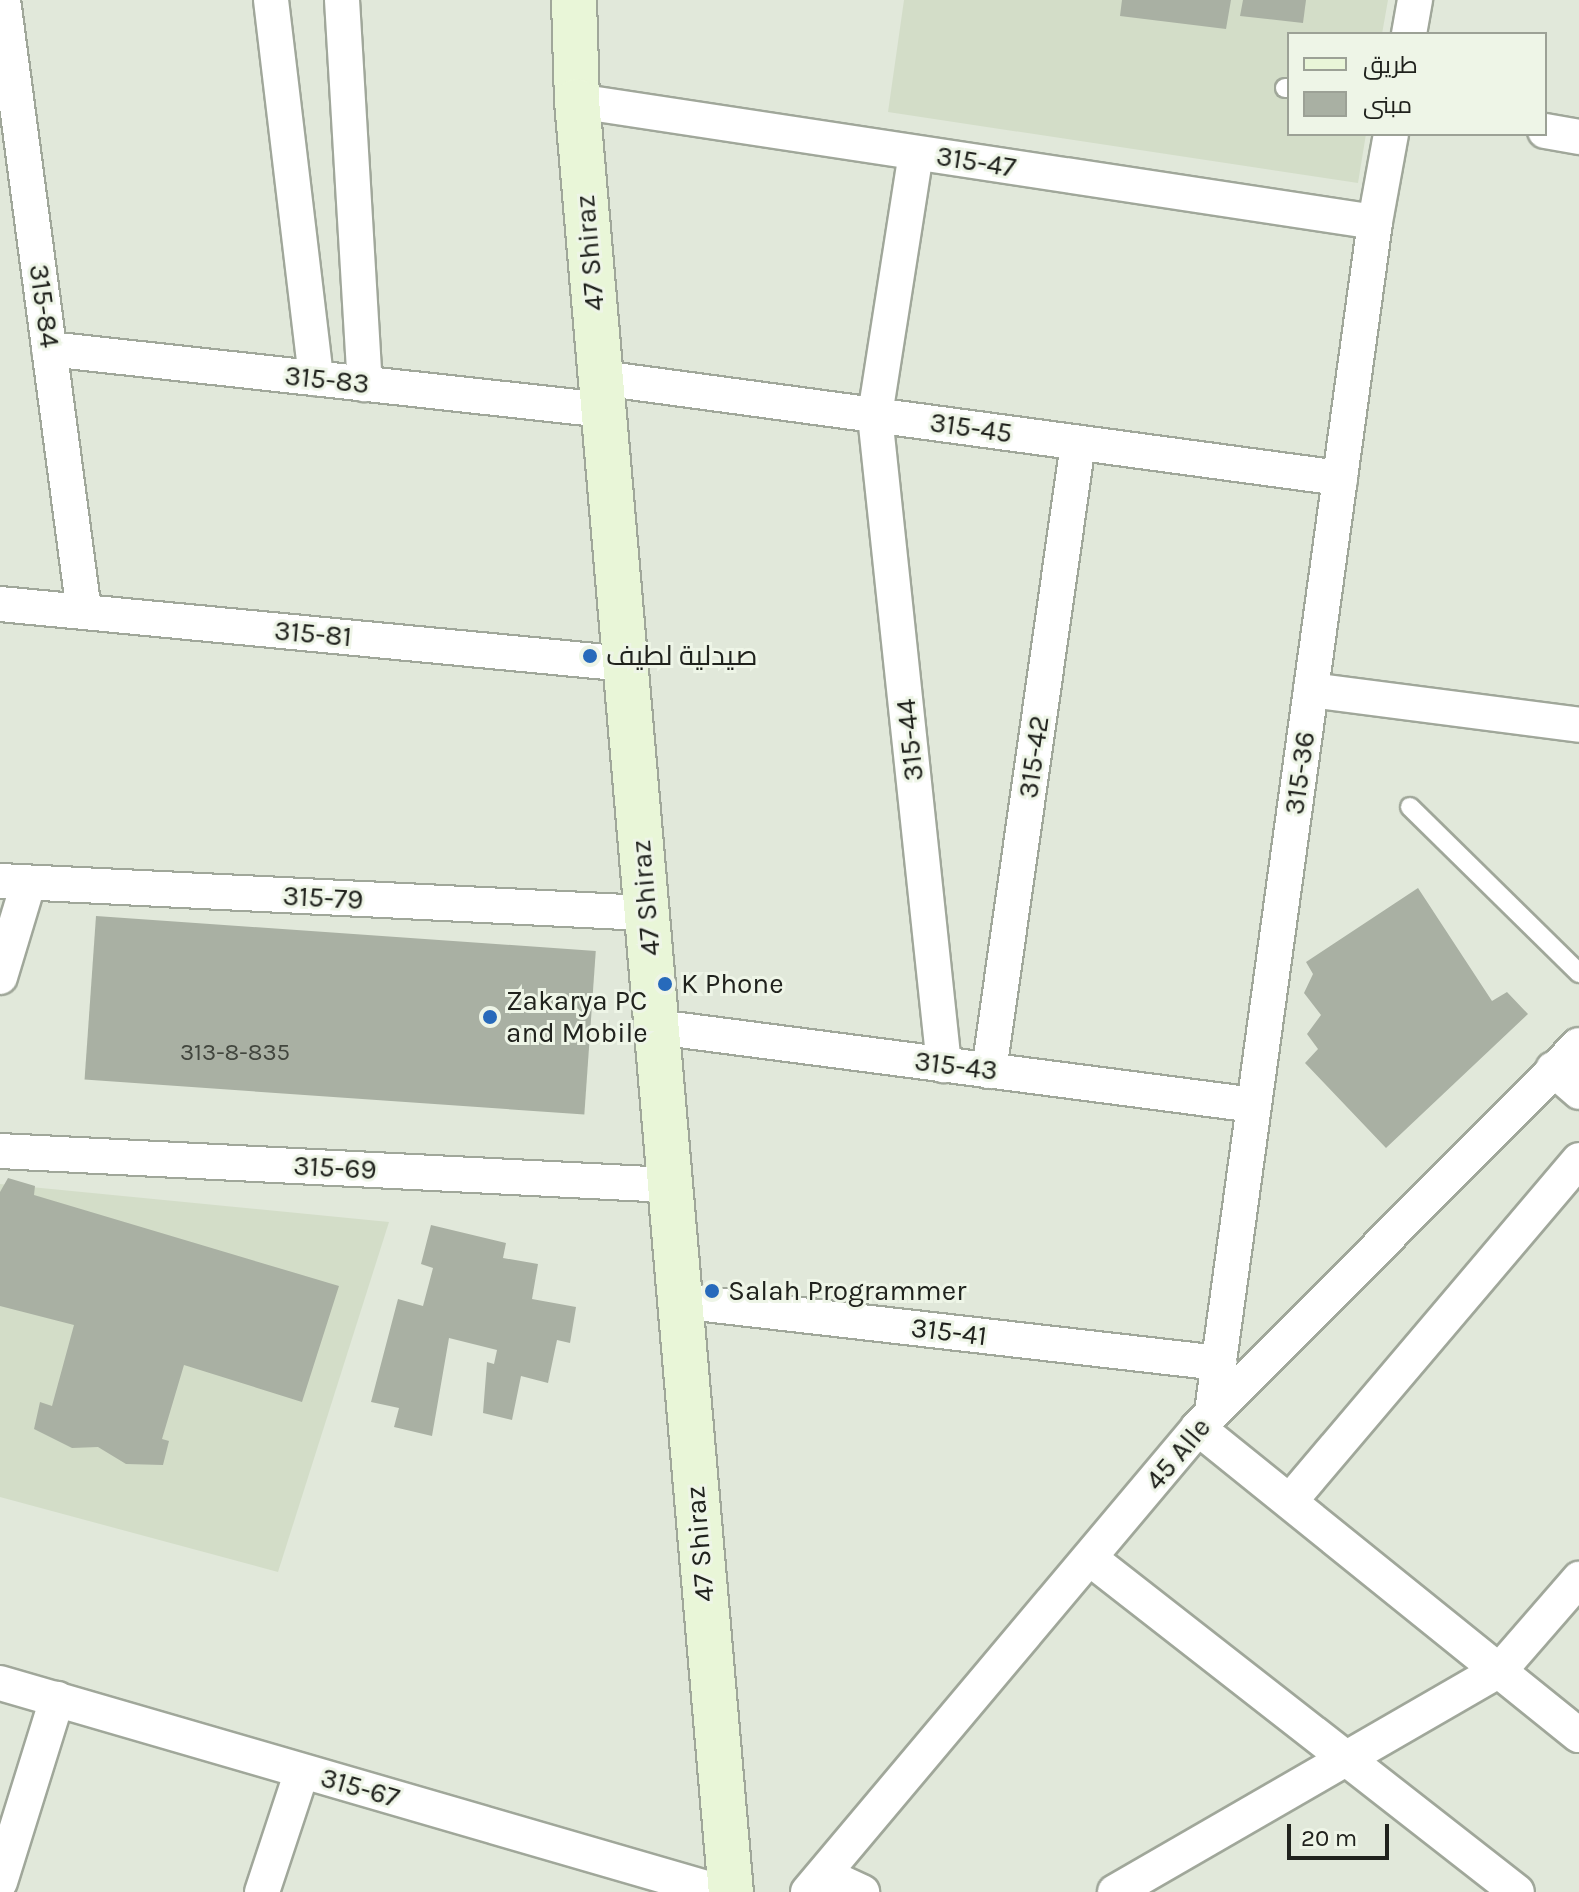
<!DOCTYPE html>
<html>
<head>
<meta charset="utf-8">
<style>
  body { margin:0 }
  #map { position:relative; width:1579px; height:1892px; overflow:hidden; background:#e1e8da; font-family:Karla,Cairo,sans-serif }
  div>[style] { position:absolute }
  .built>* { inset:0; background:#d3ddc8 }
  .building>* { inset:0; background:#a9b0a3; transform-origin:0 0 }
  .roads { filter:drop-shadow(2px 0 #a0a79a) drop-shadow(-2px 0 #a0a79a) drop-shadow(0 2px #a0a79a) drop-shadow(0 -2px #a0a79a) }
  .lane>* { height:18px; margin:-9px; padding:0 9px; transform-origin:9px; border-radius:9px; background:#fff }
  .street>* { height:34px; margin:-17px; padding:0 17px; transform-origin:17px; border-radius:17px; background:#fff }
  .secondary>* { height:44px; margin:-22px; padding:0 22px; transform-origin:22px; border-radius:22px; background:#e9f6d8 }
  .dots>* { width:22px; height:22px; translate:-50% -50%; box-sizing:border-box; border:4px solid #eef5e7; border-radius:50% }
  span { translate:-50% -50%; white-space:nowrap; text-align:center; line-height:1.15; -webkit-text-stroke:6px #eef5e7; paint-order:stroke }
  .number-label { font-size:24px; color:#42463e }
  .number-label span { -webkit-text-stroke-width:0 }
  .street-label { font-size:28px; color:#20221d }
  .poi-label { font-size:28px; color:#20221d }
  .left { translate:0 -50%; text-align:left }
  .legend { position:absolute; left:1287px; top:32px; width:260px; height:104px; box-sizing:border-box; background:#eef5e7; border:2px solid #9ca196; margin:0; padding:10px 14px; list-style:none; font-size:24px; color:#20221d }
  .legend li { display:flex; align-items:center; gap:16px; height:40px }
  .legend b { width:40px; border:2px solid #9ca196 }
  .scale { position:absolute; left:1287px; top:1824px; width:102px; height:36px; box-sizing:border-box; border:4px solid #20221d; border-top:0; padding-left:10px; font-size:24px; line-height:28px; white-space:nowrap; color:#20221d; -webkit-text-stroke:6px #eef5e7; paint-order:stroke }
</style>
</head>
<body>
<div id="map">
  <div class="built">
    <div style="clip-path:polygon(904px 0,1388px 0,1382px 34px,1289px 34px,1289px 134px,1366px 134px,1358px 183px,888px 112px)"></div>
    <div style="clip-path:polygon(0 1184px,389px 1222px,278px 1572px,0 1497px)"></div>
  </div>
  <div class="building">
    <div style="clip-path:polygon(1122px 0,1231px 0,1226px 29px,1120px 16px)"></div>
    <div style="clip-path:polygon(1243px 0,1306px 0,1303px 23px,1240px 16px)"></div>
    <div style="clip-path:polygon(1418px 888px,1492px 1001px,1507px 992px,1528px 1014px,1386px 1148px,1305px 1063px,1318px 1049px,1307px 1034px,1321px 1015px,1304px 993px,1313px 974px,1306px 962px)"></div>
    <div style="left:96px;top:916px;width:501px;height:164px;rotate:4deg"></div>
    <div style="clip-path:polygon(8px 1178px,35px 1186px,34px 1195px,339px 1286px,302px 1402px,184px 1365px,162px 1439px,169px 1441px,163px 1465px,126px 1464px,98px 1447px,72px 1448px,34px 1429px,40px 1402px,52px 1406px,74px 1325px,0 1306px,0 1192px)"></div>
    <div style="clip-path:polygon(431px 1225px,506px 1243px,503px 1258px,538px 1264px,532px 1299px,576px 1307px,570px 1343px,557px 1340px,548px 1383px,521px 1376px,512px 1420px,483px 1413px,487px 1362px,494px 1364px,497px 1350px,449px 1338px,432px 1436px,394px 1427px,399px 1408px,371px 1402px,398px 1299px,423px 1306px,433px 1268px,421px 1264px)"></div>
  </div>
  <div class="roads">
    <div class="lane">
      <div style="left:1285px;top:88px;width:4px"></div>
      <div style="left:1410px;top:807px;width:237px;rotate:44.5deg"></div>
    </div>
    <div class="street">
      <div style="left:3px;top:0;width:617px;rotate:82.46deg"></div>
      <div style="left:271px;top:0;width:381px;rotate:83.2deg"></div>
      <div style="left:342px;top:0;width:385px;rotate:86.6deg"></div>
      <div style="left:1409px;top:34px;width:35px;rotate:-80deg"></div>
      <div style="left:577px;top:101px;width:807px;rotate:8.62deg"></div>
      <div style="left:1545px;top:131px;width:35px;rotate:10deg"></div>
      <div style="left:916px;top:153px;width:266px;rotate:98.9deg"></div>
      <div style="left:875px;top:416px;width:653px;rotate:83.93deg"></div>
      <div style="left:49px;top:349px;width:558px;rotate:6.27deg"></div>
      <div style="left:601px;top:378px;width:746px;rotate:7.71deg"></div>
      <div style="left:0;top:604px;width:629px;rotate:5.47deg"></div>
      <div style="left:1311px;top:690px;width:270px;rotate:7.4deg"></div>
      <div style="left:0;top:881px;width:647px;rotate:2.84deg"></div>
      <div style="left:0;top:977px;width:97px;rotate:-73.2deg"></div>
      <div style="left:657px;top:1027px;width:602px;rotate:7.44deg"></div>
      <div style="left:1553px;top:1069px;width:35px;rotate:41deg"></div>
      <div style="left:989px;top:1071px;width:634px;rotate:-81.93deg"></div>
      <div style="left:0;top:1151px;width:671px;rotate:2.91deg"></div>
      <div style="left:679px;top:1301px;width:544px;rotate:6.55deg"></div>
      <div style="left:1212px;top:1412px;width:1201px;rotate:-82.2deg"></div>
      <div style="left:1375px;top:222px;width:89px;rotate:-79.7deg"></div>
      <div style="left:1198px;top:1428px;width:489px;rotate:38.9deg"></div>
      <div style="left:1290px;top:1501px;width:447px;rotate:-49.7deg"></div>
      <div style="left:1092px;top:1560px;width:539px;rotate:38deg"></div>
      <div style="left:0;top:1683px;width:750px;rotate:16.19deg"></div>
      <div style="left:825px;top:1875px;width:41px;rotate:24.7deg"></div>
      <div style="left:0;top:1882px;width:192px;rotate:-72.7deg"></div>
      <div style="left:262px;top:1892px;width:127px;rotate:-71.7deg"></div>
      <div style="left:808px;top:1892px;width:606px;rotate:-49.95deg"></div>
      <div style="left:1198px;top:1428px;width:540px;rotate:-45.15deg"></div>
      <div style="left:1115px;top:1892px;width:444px;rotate:-30deg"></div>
      <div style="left:1500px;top:1670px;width:121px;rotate:-49deg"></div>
    </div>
    <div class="secondary">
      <div style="left:574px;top:0;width:101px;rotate:88.3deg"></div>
      <div style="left:577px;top:101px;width:1798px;rotate:85.09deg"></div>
    </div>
  </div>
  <div class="dots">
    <div style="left:590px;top:656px;background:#276abb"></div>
    <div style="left:665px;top:984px;background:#276abb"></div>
    <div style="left:490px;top:1017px;background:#276abb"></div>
    <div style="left:712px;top:1291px;background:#276abb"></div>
  </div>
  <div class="number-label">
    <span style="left:235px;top:1053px">313-8-835</span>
  </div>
  <div class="street-label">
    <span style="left:976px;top:162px;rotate:9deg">315-47</span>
    <span style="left:590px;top:253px;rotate:-95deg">47 Shiraz</span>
    <span style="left:44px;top:306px;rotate:82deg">315-84</span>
    <span style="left:327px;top:380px;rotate:6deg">315-83</span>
    <span style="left:971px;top:428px;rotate:8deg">315-45</span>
    <span style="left:313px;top:634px;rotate:5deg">315-81</span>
    <span style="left:910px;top:740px;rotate:-96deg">315-44</span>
    <span style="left:1034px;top:757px;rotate:-82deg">315-42</span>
    <span style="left:1300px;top:773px;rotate:-82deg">315-36</span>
    <span style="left:323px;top:898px;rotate:3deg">315-79</span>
    <span style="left:646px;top:898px;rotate:-95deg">47 Shiraz</span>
    <span style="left:956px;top:1066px;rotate:7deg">315-43</span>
    <span style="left:335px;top:1168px;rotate:3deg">315-69</span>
    <span style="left:949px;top:1332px;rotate:7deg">315-41</span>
    <span style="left:1178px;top:1454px;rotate:-50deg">45 Alle</span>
    <span style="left:700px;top:1544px;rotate:-95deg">47 Shiraz</span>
    <span style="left:360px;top:1788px;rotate:16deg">315-67</span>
  </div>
  <div class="poi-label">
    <span class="left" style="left:606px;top:656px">صیدلیة لطیف</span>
    <span class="left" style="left:681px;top:984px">K Phone</span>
    <span class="left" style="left:506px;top:1017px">Zakarya PC<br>and Mobile</span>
    <span class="left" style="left:728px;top:1291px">Salah Programmer</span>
  </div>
  <ul class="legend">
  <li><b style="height:10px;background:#e9f6d8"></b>طريق</li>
  <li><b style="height:22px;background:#a9b0a3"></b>مبنى</li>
  </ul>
  <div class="scale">20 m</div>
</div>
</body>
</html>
